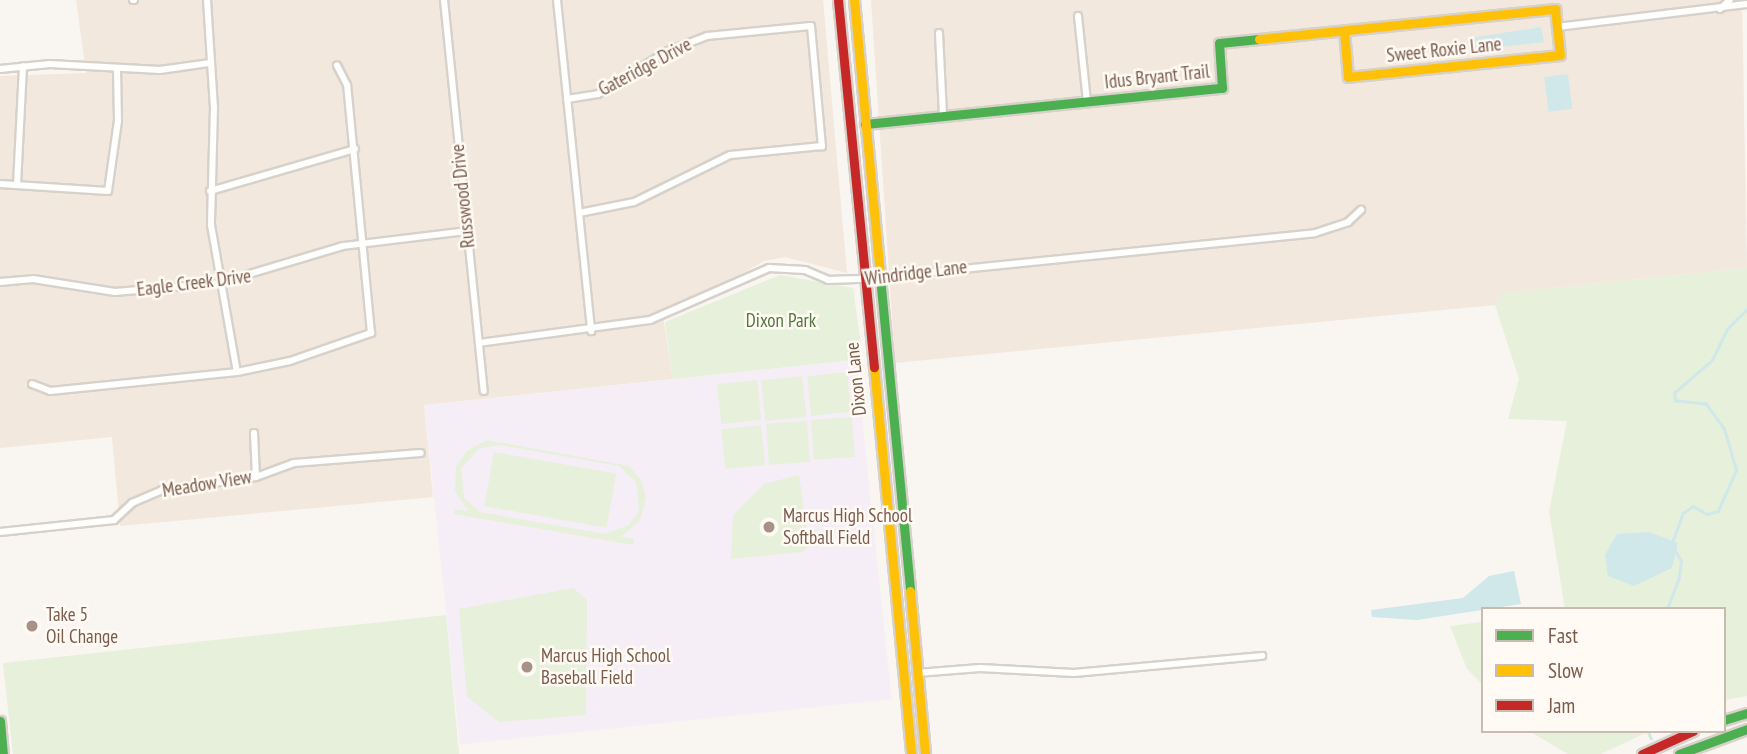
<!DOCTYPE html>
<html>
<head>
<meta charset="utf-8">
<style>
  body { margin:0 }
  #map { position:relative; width:1747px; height:754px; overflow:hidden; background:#f9f5f0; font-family:"PT Sans Narrow",sans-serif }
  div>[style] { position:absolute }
  .residential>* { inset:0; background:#f2e8de }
  .education>* { inset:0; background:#f6eef6; transform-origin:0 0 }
  .green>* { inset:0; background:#e7f0db; transform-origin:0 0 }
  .water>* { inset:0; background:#d0e8ea; transform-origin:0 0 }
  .stream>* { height:2.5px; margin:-1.25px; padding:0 1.25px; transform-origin:1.25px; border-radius:1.25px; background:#d0e8ea }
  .roads { filter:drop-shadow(2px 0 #d7d1cb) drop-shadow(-2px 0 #d7d1cb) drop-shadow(0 2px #d7d1cb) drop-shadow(0 -2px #d7d1cb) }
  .street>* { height:6px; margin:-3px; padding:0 3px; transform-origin:3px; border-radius:3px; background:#fefefd }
  .fast>* { height:9px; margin:-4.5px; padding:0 4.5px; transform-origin:4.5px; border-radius:4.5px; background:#4caf50 }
  .slow>* { height:9px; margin:-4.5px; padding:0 4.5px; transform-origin:4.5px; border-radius:4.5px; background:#ffc107 }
  .jam>* { height:9px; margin:-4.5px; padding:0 4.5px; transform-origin:4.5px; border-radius:4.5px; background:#c62828 }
  .dots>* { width:19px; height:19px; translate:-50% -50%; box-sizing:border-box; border:4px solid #fffaf3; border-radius:50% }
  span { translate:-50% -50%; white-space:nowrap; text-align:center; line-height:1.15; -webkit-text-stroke:5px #fffaf3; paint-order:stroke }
  .street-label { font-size:19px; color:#7a5c4d }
  .park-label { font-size:19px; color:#537a41 }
  .poi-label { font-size:19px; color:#7a5c4d }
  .left { translate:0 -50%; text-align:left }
  .legend { position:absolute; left:1481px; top:607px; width:245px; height:126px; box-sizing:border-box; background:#fffaf3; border:2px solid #cabbb1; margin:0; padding:9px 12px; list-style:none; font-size:21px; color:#7a5c4d }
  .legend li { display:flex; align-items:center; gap:14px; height:35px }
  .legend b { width:35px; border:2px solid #cabbb1 }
</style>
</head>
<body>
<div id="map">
  <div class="residential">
    <div style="clip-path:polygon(76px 0,823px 0,847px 273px,785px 257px,764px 261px,705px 295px,662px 310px,673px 379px,424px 405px,433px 497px,120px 526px,112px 437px,0 448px,0 76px,86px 73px)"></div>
    <div style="clip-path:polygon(871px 0,1742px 0,1747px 268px,1504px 293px,1495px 305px,895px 363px)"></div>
  </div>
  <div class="education">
    <div style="left:856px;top:360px;width:341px;height:434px;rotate:84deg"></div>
  </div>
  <div class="green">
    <div style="clip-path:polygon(1747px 268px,1747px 696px,1724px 700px,1724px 609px,1565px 609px,1549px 511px,1567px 421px,1508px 419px,1519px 379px,1495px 305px,1504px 293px)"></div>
    <div style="clip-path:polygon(780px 275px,853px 288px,863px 359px,673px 379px,665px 322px)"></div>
    <div style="left:847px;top:372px;width:40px;height:40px;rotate:84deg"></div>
    <div style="left:802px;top:376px;width:41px;height:41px;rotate:84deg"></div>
    <div style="left:757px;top:380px;width:40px;height:40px;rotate:84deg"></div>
    <div style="left:852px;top:417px;width:40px;height:41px;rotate:86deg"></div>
    <div style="left:807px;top:421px;width:41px;height:41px;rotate:86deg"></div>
    <div style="left:761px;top:425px;width:40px;height:40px;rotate:84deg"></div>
    <div style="clip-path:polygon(evenodd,487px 440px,629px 466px,641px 480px,646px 498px,640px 520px,621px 537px,634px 539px,633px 545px,454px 514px,455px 509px,468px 511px,455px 491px,456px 467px,467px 451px,487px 440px,500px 445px,619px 466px,636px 482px,639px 511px,629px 525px,605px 534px,480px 512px,464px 498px,461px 468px,480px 448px,500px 445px)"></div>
    <div style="left:494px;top:452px;width:124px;height:55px;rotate:10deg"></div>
    <div style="clip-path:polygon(799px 475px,809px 547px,802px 552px,731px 559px,733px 515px,764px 484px)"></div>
    <div style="clip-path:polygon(573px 588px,587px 600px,586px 715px,499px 722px,467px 697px,459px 609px)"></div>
    <div style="clip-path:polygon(446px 615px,459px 754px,13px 754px,3px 663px)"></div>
    <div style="clip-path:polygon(1483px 622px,1483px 685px,1467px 669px,1450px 626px)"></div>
    <div style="clip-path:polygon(1529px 731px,1650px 731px,1601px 754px,1568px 754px)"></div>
  </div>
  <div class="water">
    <div style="clip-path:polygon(1541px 27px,1544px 42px,1474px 50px,1471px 38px)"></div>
    <div style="left:1568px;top:74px;width:35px;height:24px;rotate:83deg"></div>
    <div style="clip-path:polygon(1649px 532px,1678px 543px,1672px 568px,1634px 586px,1608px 576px,1605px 555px,1617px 534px)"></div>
    <div style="clip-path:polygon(1514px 571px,1521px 604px,1417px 620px,1372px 617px,1371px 610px,1463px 598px,1489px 576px)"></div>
  </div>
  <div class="stream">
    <div style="left:1672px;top:543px;width:32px;rotate:-70deg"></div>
    <div style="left:1683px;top:513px;width:12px;rotate:-35deg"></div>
    <div style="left:1693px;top:506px;width:16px;rotate:30deg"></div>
    <div style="left:1707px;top:514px;width:11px;rotate:-15deg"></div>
    <div style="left:1718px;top:511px;width:45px;rotate:-66.3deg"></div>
    <div style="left:1736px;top:470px;width:43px;rotate:-106.3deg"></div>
    <div style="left:1724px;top:429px;width:31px;rotate:-126deg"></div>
    <div style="left:1706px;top:404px;width:31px;rotate:-174deg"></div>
    <div style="left:1675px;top:401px;width:8px;rotate:-97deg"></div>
    <div style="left:1674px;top:393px;width:50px;rotate:-41deg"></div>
    <div style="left:1712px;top:360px;width:34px;rotate:-64deg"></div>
    <div style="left:1727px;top:329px;width:28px;rotate:-45deg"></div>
    <div style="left:1667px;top:609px;width:34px;rotate:-69deg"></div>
    <div style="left:1679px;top:577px;width:16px;rotate:-83deg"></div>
    <div style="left:1681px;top:561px;width:13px;rotate:-122deg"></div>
    <div style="left:1648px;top:731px;width:8px;rotate:67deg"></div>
  </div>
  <div class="roads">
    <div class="street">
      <div style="left:133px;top:0;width:1px"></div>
      <div style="left:207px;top:0;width:107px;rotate:86.3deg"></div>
      <div style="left:214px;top:107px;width:118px;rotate:91.5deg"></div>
      <div style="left:211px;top:225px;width:149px;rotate:80deg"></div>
      <div style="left:444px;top:0;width:393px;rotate:84.2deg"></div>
      <div style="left:557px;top:0;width:333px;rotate:84.1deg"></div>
      <div style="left:1720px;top:9px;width:13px;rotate:-42deg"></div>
      <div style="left:1078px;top:16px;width:86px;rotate:84deg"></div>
      <div style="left:1557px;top:27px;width:191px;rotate:-6.9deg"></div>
      <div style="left:939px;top:33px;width:83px;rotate:87.2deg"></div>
      <div style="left:0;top:69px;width:50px;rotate:-5.7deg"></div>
      <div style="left:50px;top:64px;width:110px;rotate:3.1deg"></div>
      <div style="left:160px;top:70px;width:49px;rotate:-8.1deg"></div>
      <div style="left:567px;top:99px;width:31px;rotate:-9deg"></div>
      <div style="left:598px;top:94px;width:82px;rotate:-31.6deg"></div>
      <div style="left:668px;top:51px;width:42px;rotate:-21deg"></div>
      <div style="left:707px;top:36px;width:104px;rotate:-5.5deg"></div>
      <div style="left:811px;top:26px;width:121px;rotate:84.8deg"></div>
      <div style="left:822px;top:146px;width:92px;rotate:174.4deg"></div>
      <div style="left:730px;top:155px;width:107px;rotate:153.9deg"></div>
      <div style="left:634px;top:202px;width:56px;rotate:168.7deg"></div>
      <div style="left:0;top:184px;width:108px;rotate:3.7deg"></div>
      <div style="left:108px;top:191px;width:71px;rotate:-81.9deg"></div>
      <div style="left:118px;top:121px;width:53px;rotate:-91.1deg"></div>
      <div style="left:17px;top:185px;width:119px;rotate:-87.1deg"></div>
      <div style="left:210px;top:191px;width:151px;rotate:-16.2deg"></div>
      <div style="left:0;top:282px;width:33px;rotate:-5deg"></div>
      <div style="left:33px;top:279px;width:83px;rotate:9deg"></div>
      <div style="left:115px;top:292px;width:104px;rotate:-4.9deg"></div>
      <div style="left:219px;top:283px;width:129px;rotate:-16.6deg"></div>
      <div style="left:343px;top:246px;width:125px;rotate:-6.9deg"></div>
      <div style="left:479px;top:343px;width:173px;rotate:-7.7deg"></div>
      <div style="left:650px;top:320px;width:130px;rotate:-23.6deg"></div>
      <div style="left:769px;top:268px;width:36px;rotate:3deg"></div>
      <div style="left:805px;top:270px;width:25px;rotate:23deg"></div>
      <div style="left:828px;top:280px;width:36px;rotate:-2deg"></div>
      <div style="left:864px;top:279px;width:453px;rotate:-5.8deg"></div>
      <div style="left:1315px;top:233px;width:35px;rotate:-18deg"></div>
      <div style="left:1348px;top:222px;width:18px;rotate:-43deg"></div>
      <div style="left:32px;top:384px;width:19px;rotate:21deg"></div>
      <div style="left:50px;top:391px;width:188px;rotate:-5.8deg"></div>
      <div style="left:237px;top:372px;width:54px;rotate:-11.7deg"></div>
      <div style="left:290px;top:361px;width:86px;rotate:-19.1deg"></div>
      <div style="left:371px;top:333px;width:249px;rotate:-95.5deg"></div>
      <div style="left:347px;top:85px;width:22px;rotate:-117deg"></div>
      <div style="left:254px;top:433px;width:44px;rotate:87.4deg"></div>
      <div style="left:0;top:532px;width:115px;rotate:-6deg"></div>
      <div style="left:114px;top:520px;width:25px;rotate:-43deg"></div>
      <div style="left:132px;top:503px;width:33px;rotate:-23deg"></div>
      <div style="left:162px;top:490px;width:95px;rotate:-7.9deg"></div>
      <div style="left:256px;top:477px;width:40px;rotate:-20.2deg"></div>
      <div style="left:294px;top:463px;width:127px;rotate:-4.5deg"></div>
      <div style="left:917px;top:673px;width:63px;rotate:-4.5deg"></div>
      <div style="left:980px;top:668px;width:94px;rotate:3deg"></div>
      <div style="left:1074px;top:673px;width:189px;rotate:-5.2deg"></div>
    </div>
    <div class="fast">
      <div style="left:865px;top:124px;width:359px;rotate:-5.8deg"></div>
      <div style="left:1222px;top:88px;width:45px;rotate:-93.8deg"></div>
      <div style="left:1219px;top:43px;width:40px;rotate:-5.7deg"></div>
      <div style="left:880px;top:277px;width:315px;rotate:84.5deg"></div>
      <div style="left:1724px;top:720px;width:24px;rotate:-17deg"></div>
      <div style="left:0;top:721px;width:33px;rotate:85deg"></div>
      <div style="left:1679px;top:754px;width:72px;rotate:-20.2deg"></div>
    </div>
    <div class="slow">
      <div style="left:854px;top:0;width:278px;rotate:84.6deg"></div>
      <div style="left:1259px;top:39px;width:298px;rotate:-5.8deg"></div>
      <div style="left:1555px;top:9px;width:46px;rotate:83.8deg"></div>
      <div style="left:1560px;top:55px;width:213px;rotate:174.1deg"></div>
      <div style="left:1348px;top:77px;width:46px;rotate:-95deg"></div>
      <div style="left:874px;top:367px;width:389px;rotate:84.5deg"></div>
      <div style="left:910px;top:591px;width:164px;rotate:84.7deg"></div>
    </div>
    <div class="jam">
      <div style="left:838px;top:0;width:369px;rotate:84.4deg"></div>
      <div style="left:1642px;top:754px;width:56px;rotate:-24.3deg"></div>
    </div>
  </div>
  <div class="dots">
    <div style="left:769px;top:527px;background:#a69286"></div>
    <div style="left:32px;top:626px;background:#a69286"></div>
    <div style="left:527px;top:667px;background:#a69286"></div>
  </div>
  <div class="street-label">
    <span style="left:1444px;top:50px;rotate:-6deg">Sweet Roxie Lane</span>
    <span style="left:645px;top:67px;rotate:-28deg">Gateridge Drive</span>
    <span style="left:1157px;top:77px;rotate:-6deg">Idus Bryant Trail</span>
    <span style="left:463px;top:196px;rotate:-96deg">Russwood Drive</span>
    <span style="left:916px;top:273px;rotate:-7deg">Windridge Lane</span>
    <span style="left:194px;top:283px;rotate:-7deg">Eagle Creek Drive</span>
    <span style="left:856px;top:379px;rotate:-96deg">Dixon Lane</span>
    <span style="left:207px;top:484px;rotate:-9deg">Meadow View</span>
  </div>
  <div class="park-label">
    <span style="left:781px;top:321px">Dixon Park</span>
  </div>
  <div class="poi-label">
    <span class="left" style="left:783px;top:527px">Marcus High School<br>Softball Field</span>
    <span class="left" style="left:46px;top:626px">Take 5<br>Oil Change</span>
    <span class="left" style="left:541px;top:667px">Marcus High School<br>Baseball Field</span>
  </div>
  <ul class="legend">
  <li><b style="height:9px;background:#4caf50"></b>Fast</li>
  <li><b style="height:9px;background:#ffc107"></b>Slow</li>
  <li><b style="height:9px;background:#c62828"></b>Jam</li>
  </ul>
</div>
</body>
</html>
